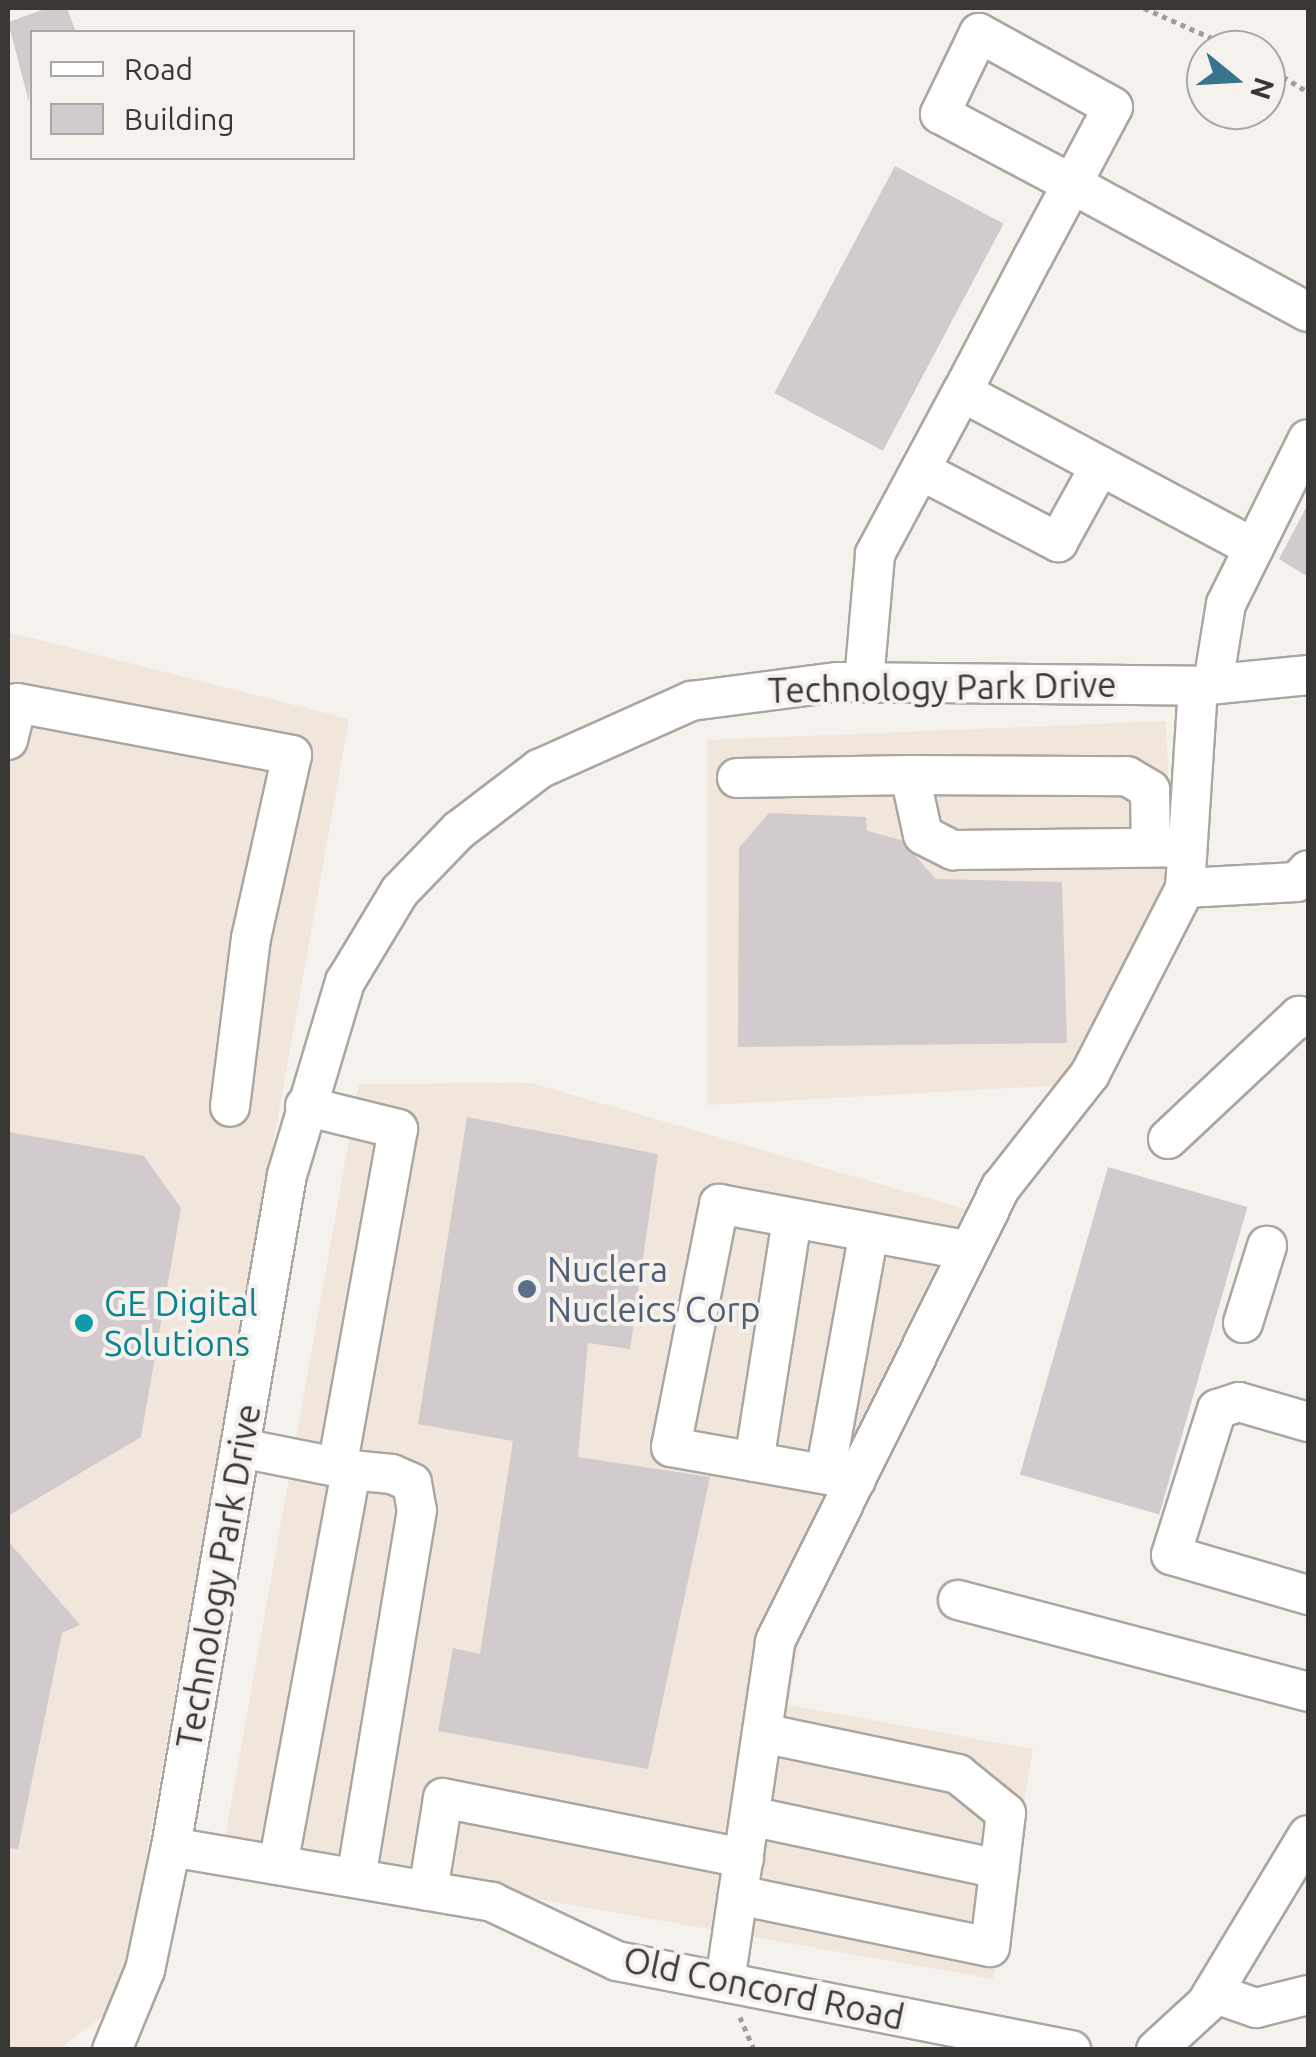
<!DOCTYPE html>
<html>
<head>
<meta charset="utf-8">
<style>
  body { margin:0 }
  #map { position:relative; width:1316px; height:2057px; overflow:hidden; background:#f5f1ec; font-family:Ubuntu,sans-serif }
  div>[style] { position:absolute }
  .built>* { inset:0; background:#f0e6db }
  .building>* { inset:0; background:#d2cbce; transform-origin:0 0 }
  .path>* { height:5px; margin-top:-2.5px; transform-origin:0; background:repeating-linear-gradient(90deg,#a19e9a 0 5px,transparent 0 10px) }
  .roads { filter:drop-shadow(2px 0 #aaa6a1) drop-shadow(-2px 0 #aaa6a1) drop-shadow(0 2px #aaa6a1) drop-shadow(0 -2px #aaa6a1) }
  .minor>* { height:38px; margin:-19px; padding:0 19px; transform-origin:19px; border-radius:19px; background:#fff }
  .dots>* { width:28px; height:28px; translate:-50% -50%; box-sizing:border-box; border:5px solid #f5f1ec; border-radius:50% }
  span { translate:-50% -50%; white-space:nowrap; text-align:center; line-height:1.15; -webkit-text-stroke:8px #f5f1ec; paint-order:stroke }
  .street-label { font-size:35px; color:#383734 }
  .service-label { font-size:35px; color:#4e5e75 }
  .left { translate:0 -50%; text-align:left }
  .culture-label { font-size:35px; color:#0d838f }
  .frame { position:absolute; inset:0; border:10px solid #383734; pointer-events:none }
  .legend { position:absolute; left:30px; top:30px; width:325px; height:130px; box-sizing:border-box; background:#f5f1ec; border:2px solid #a9a7a2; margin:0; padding:12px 18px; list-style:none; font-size:30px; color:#383734 }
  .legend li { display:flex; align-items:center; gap:20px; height:50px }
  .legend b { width:50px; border:2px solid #a9a7a2 }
  .north { position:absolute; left:1186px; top:30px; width:100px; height:100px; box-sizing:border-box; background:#f5f1ec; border:2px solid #a9a7a2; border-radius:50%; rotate:108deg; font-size:28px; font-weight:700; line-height:40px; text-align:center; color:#383734 }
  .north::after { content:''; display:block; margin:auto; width:35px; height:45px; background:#38748b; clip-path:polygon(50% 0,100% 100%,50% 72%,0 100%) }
</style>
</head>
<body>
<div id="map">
  <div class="built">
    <div style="clip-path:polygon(8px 632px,349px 719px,120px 2003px,58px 2050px,8px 2049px)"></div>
    <div style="clip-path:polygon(1166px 721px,1172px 884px,1082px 1084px,707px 1105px,707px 740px)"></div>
    <div style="clip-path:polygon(531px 1083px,966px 1209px,998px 1229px,804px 1614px,788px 1705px,1033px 1749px,993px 1979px,224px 1844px,359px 1084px)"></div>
  </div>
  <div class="building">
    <div style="clip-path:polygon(48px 8px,67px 8px,76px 32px,32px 32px,29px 102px,8px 22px)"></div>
    <div style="left:895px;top:166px;width:123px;height:257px;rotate:28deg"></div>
    <div style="clip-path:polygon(1308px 504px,1308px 577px,1279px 559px)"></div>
    <div style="clip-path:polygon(769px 813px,866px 817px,867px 831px,901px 840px,936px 879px,1062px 882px,1067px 1043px,738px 1047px,739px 848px)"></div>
    <div style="clip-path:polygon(467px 1117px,658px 1154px,630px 1349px,588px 1343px,578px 1457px,710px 1477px,648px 1769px,438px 1731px,453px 1648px,480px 1654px,513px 1441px,418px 1424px)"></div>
    <div style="clip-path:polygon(8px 1132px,144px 1156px,181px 1208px,141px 1437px,8px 1516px)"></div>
    <div style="left:1108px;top:1167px;width:145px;height:320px;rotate:16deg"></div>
    <div style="clip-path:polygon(8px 1541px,80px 1625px,62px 1633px,18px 1849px,8px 1848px)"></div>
  </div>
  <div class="path">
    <div style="left:1144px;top:8px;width:104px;rotate:23.9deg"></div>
    <div style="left:1266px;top:66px;width:49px;rotate:31.8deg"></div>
    <div style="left:740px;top:2017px;width:36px;rotate:67deg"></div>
  </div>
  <div class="roads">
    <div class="minor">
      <div style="left:962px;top:392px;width:331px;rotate:28.1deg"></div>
      <div style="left:920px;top:470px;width:156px;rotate:27.6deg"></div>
      <div style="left:1058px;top:542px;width:87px;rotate:-61.1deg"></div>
      <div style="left:864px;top:681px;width:127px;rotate:-85deg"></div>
      <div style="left:875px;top:554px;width:184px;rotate:-61.8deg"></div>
      <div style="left:962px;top:392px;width:153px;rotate:-62.3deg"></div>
      <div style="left:1033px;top:257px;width:83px;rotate:-61.9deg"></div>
      <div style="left:1072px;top:184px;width:87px;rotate:-62deg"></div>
      <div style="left:1113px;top:107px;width:153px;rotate:-151.1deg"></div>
      <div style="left:979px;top:33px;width:90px;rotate:115.7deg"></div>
      <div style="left:940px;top:114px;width:149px;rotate:27.9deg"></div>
      <div style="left:1072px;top:184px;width:268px;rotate:28.5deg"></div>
      <div style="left:1213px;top:684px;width:81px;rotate:-80.8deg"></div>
      <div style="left:1226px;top:604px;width:184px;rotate:-63.6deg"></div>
      <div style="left:8px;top:740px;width:38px;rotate:-76deg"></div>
      <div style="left:17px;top:703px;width:280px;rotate:10.7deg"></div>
      <div style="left:292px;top:755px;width:188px;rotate:102.6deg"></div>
      <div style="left:251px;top:938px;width:170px;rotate:97.1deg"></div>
      <div style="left:910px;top:775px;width:217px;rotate:0.3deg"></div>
      <div style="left:1127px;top:776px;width:27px;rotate:31deg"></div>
      <div style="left:1150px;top:790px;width:57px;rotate:89deg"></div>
      <div style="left:737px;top:778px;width:173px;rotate:-1deg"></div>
      <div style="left:910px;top:775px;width:61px;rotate:77.8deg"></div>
      <div style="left:923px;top:835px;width:34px;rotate:27deg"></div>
      <div style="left:953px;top:850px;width:234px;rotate:-0.7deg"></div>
      <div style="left:1185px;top:888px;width:112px;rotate:-3.1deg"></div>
      <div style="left:1297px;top:882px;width:16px;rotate:-47deg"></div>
      <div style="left:305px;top:1106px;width:96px;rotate:13.9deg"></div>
      <div style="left:398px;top:1129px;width:343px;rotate:100.2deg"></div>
      <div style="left:1168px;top:1139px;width:180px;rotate:-43.2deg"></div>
      <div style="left:1299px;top:1016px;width:9px;rotate:18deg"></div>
      <div style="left:1243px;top:1323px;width:81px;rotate:-72.7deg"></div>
      <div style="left:1308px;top:1422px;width:72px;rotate:-163.8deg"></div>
      <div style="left:1239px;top:1402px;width:23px;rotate:162deg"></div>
      <div style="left:1217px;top:1409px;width:153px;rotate:107.5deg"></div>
      <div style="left:1171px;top:1555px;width:143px;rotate:16.3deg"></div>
      <div style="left:241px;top:1448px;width:112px;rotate:11.3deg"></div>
      <div style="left:754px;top:1462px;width:247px;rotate:-81.1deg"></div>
      <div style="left:825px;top:1474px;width:246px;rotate:-79.7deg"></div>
      <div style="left:856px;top:1480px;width:188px;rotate:-169.9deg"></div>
      <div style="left:671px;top:1447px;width:248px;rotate:-78.8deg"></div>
      <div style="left:719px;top:1204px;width:254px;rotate:10.6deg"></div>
      <div style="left:958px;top:1600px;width:362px;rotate:14.7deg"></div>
      <div style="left:750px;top:1816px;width:255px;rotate:12deg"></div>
      <div style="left:171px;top:1847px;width:326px;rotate:9.7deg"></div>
      <div style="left:492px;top:1902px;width:138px;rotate:25.3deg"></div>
      <div style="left:617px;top:1961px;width:463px;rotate:11.1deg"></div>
      <div style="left:278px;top:1865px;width:402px;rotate:-79.5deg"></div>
      <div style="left:351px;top:1470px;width:41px;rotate:5.6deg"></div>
      <div style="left:392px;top:1474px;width:22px;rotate:24deg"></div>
      <div style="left:412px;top:1483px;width:27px;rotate:80deg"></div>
      <div style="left:417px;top:1510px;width:373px;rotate:99.4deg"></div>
      <div style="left:428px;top:1891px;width:94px;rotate:-80.8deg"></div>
      <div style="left:443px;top:1798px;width:307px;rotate:11.3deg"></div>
      <div style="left:738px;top:1895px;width:257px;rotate:11.7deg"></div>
      <div style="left:990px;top:1947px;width:135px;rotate:-83.2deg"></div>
      <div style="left:1006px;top:1813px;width:62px;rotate:-140.9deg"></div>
      <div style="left:958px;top:1774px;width:200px;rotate:-168.2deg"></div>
      <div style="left:725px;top:1982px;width:344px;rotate:-81.6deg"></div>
      <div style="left:775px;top:1642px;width:508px;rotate:-63.59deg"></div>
      <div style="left:1001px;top:1187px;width:144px;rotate:-51.8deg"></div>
      <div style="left:1090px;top:1074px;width:209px;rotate:-62.9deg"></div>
      <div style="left:1185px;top:888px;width:202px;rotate:-86.3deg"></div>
      <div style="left:1213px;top:1993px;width:46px;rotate:19.2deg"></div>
      <div style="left:1256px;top:2008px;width:54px;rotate:-14deg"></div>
      <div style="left:112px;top:2050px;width:87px;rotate:-67.6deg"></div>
      <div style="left:145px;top:1970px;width:126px;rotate:-78.1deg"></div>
      <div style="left:171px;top:1847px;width:682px;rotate:-80.21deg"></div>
      <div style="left:287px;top:1175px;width:202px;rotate:-73.3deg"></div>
      <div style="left:345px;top:982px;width:106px;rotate:-58.9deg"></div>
      <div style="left:400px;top:891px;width:85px;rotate:-46deg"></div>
      <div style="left:459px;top:830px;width:101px;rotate:-37.3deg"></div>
      <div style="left:539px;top:769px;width:167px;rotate:-24.1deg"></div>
      <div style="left:691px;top:701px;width:148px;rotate:-7.4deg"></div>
      <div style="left:838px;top:682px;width:360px;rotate:0.6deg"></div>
      <div style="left:1198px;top:686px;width:111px;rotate:-5.7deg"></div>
      <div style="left:1156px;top:2050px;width:68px;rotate:-42.6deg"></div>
      <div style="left:1206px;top:2004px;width:197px;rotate:-58.9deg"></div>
    </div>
  </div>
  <div class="dots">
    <div style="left:527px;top:1289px;background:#5c6f8a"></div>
    <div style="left:84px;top:1323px;background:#0f9aa8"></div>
  </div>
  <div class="street-label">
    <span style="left:942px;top:687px;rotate:-1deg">Technology Park Drive</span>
    <span style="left:218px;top:1576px;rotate:-80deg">Technology Park Drive</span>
    <span style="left:764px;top:1988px;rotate:12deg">Old Concord Road</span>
  </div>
  <div class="service-label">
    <span class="left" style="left:547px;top:1289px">Nuclera<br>Nucleics Corp</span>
  </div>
  <div class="culture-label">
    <span class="left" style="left:104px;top:1323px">GE Digital<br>Solutions</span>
  </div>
  <div class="frame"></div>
  <ul class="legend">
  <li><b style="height:12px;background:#fff"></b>Road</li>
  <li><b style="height:28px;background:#d2cbce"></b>Building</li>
  </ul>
  <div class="north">N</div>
</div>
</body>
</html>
